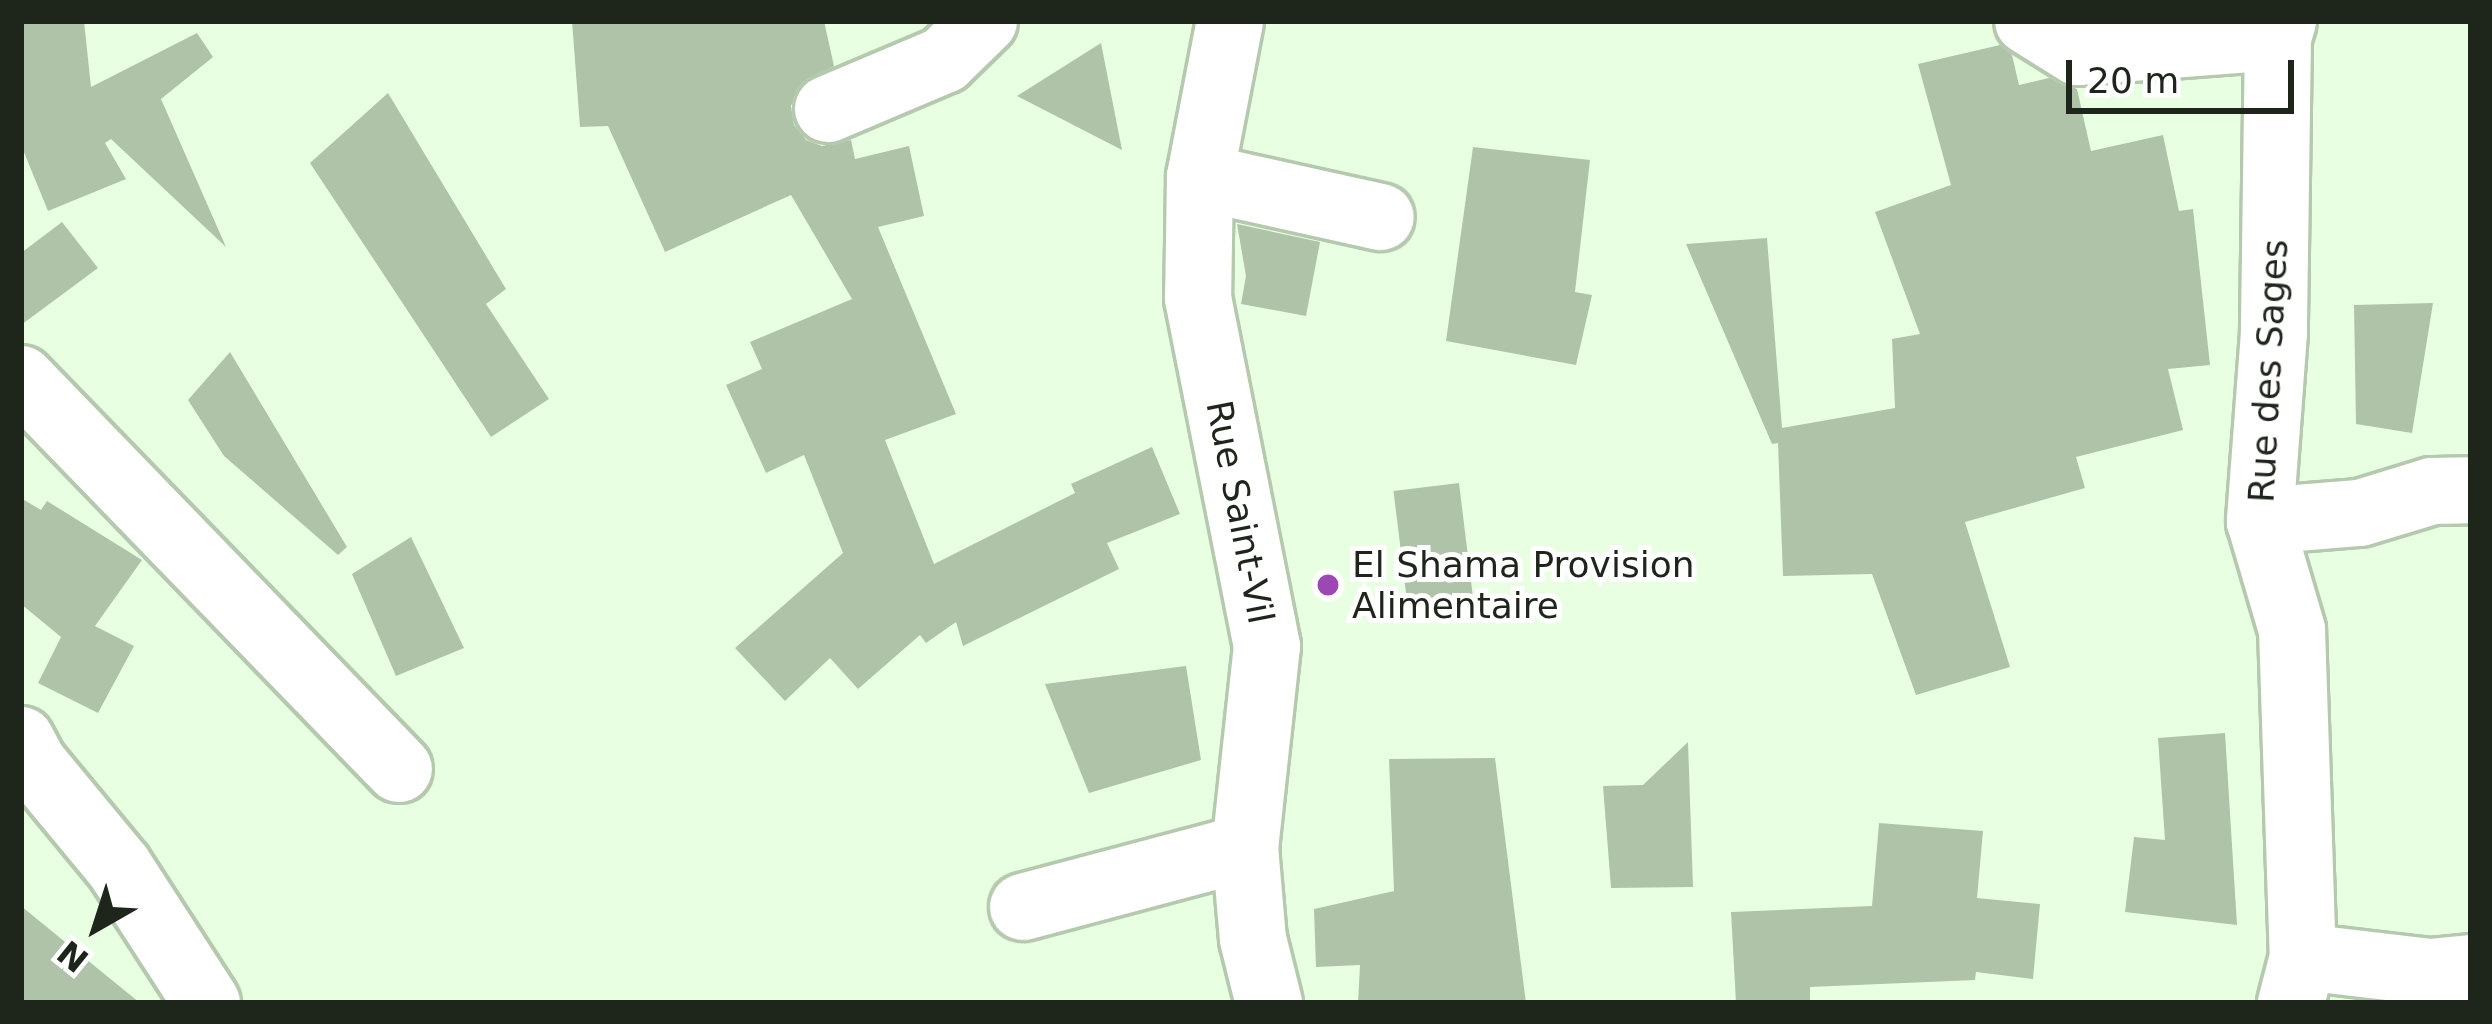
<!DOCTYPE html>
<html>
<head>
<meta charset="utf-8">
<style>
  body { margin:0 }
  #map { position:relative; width:2492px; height:1024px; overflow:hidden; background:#e9ffe2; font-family:"DejaVu Sans",sans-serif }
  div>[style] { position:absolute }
  .building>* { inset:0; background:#afc3a8; transform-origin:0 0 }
  .roads { filter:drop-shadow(3px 0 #b5c9ae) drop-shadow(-3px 0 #b5c9ae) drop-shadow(0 3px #b5c9ae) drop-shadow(0 -3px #b5c9ae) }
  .minor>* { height:66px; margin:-33px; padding:0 33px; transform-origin:33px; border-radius:33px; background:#fff }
  .dots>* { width:33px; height:33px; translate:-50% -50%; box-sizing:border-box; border:6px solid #fff; border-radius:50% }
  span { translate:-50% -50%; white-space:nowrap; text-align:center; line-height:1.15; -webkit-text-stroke:10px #fff; paint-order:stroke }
  .street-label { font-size:36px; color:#1e261c }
  .poi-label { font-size:36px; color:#1e261c }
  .left { translate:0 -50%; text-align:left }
  .frame { position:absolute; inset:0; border:24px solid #1e261c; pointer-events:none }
  .north { position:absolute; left:36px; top:868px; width:120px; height:120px; -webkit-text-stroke:9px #fff; paint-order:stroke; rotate:219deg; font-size:33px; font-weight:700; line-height:48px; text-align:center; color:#1e261c }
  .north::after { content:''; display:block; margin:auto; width:42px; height:54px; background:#1e261c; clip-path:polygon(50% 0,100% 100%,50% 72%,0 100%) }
  .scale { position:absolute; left:2066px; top:60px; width:228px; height:54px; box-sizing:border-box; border:6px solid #1e261c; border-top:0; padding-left:15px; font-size:36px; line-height:42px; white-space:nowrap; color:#1e261c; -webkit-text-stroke:9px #fff; paint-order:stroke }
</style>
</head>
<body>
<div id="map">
  <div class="building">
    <div style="clip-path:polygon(21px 21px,84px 21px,91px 87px,197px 33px,213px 57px,161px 99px,226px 247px,111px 139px,105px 143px,126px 179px,48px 211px,21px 145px)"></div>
    <div style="clip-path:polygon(572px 21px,824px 21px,834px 66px,798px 87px,791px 106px,794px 125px,806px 140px,822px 146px,851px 140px,855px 159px,909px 146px,924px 216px,878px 227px,956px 414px,885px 440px,934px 564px,1075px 493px,1071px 484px,1152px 447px,1180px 514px,1107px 543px,1119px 569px,963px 646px,956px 622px,926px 643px,920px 635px,858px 689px,830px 658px,785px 701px,735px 648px,843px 553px,804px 455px,766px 473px,726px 385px,762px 369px,750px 342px,852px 299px,791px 195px,665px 252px,608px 126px,580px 127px)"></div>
    <div style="clip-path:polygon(1101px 43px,1122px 150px,1017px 96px)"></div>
    <div style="clip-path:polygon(2000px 45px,2012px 55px,2019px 85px,2049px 78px,2077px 89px,2091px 151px,2163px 135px,2179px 211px,2193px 209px,2210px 365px,2168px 369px,2183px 430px,2076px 457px,2085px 488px,1965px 522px,2010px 667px,1916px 695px,1872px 574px,1783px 576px,1778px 443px,1772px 444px,1686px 244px,1767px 238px,1782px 428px,1895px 408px,1892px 339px,1920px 334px,1875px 212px,1951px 185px,1918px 64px)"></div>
    <div style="clip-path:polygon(388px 93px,506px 289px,486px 304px,549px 399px,491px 437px,310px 163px)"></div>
    <div style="clip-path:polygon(1473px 147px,1590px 160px,1575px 292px,1592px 295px,1576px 365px,1446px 341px)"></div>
    <div style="clip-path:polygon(62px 222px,98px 268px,21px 325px,21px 253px)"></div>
    <div style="clip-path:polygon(1237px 224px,1320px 242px,1306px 316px,1241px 304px,1246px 276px)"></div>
    <div style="clip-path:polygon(2433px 303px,2412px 433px,2356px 424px,2354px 305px)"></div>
    <div style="clip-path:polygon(230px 352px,347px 547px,338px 555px,224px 456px,188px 400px)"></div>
    <div style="left:1459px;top:483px;width:123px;height:66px;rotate:83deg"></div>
    <div style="clip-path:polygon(21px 498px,41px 510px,47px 501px,142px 560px,95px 626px,134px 646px,98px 713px,38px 683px,61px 637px,21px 604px)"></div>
    <div style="clip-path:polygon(411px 537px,464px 648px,396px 676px,352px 574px)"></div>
    <div style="clip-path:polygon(1186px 666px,1201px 760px,1089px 793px,1045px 684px)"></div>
    <div style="clip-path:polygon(2225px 733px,2237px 925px,2125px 912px,2134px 837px,2165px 840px,2158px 738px)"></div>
    <div style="clip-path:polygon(1688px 742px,1693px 887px,1611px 888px,1603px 786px,1643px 785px)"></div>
    <div style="clip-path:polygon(1495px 758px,1526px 1003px,1358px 1003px,1360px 965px,1316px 967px,1314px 909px,1394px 891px,1389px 759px)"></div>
    <div style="clip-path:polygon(1879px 823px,1983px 831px,1977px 898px,2040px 904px,2033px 979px,1976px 972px,1975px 980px,1810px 987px,1810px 1003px,1736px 1003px,1731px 912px,1872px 906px)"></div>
    <div style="clip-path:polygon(21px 906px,140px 1003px,21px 1003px)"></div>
  </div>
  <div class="roads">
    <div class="minor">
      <div style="left:1230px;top:21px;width:159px;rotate:100.9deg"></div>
      <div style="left:1200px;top:177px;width:121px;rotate:90.9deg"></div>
      <div style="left:1198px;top:298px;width:355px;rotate:78.8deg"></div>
      <div style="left:1267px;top:646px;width:203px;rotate:96.2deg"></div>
      <div style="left:1245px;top:848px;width:91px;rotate:85deg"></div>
      <div style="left:1253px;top:939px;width:66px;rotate:76deg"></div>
      <div style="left:2028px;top:21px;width:59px;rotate:31.8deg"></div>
      <div style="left:2078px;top:52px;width:201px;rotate:-4.3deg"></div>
      <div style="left:2283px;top:21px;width:17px;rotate:107deg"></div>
      <div style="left:2278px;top:37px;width:296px;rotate:90.8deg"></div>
      <div style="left:2274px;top:333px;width:189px;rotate:94.3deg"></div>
      <div style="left:2260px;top:521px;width:114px;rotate:73.6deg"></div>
      <div style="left:2292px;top:630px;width:327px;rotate:88.1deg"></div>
      <div style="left:2303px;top:957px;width:48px;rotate:104.6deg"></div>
      <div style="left:828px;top:109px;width:126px;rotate:-22.9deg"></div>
      <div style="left:944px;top:60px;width:56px;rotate:-44.3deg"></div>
      <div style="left:1200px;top:177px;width:185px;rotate:12.5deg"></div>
      <div style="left:21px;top:379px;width:543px;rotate:45.9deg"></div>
      <div style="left:2260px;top:521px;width:100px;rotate:-4.6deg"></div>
      <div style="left:2360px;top:513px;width:75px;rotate:-17deg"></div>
      <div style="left:2432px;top:491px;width:39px;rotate:-1deg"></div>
      <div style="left:21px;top:740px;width:26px;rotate:62deg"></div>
      <div style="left:33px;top:763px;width:135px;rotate:50.4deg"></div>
      <div style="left:119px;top:867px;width:162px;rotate:57.1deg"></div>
      <div style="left:1023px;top:907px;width:230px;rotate:-14.9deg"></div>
      <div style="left:2303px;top:957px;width:128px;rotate:6.7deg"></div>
      <div style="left:2430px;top:972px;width:41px;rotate:-5.6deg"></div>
    </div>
  </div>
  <div class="dots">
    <div style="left:1328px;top:585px;background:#9d47b5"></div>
  </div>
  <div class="street-label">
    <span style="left:2268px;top:371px;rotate:-87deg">Rue des Sages</span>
    <span style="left:1240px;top:512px;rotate:79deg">Rue Saint-Vil</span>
  </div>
  <div class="poi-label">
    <span class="left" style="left:1352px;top:585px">El Shama Provision<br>Alimentaire</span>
  </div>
  <div class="frame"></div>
  <div class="north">N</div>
  <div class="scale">20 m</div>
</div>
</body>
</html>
